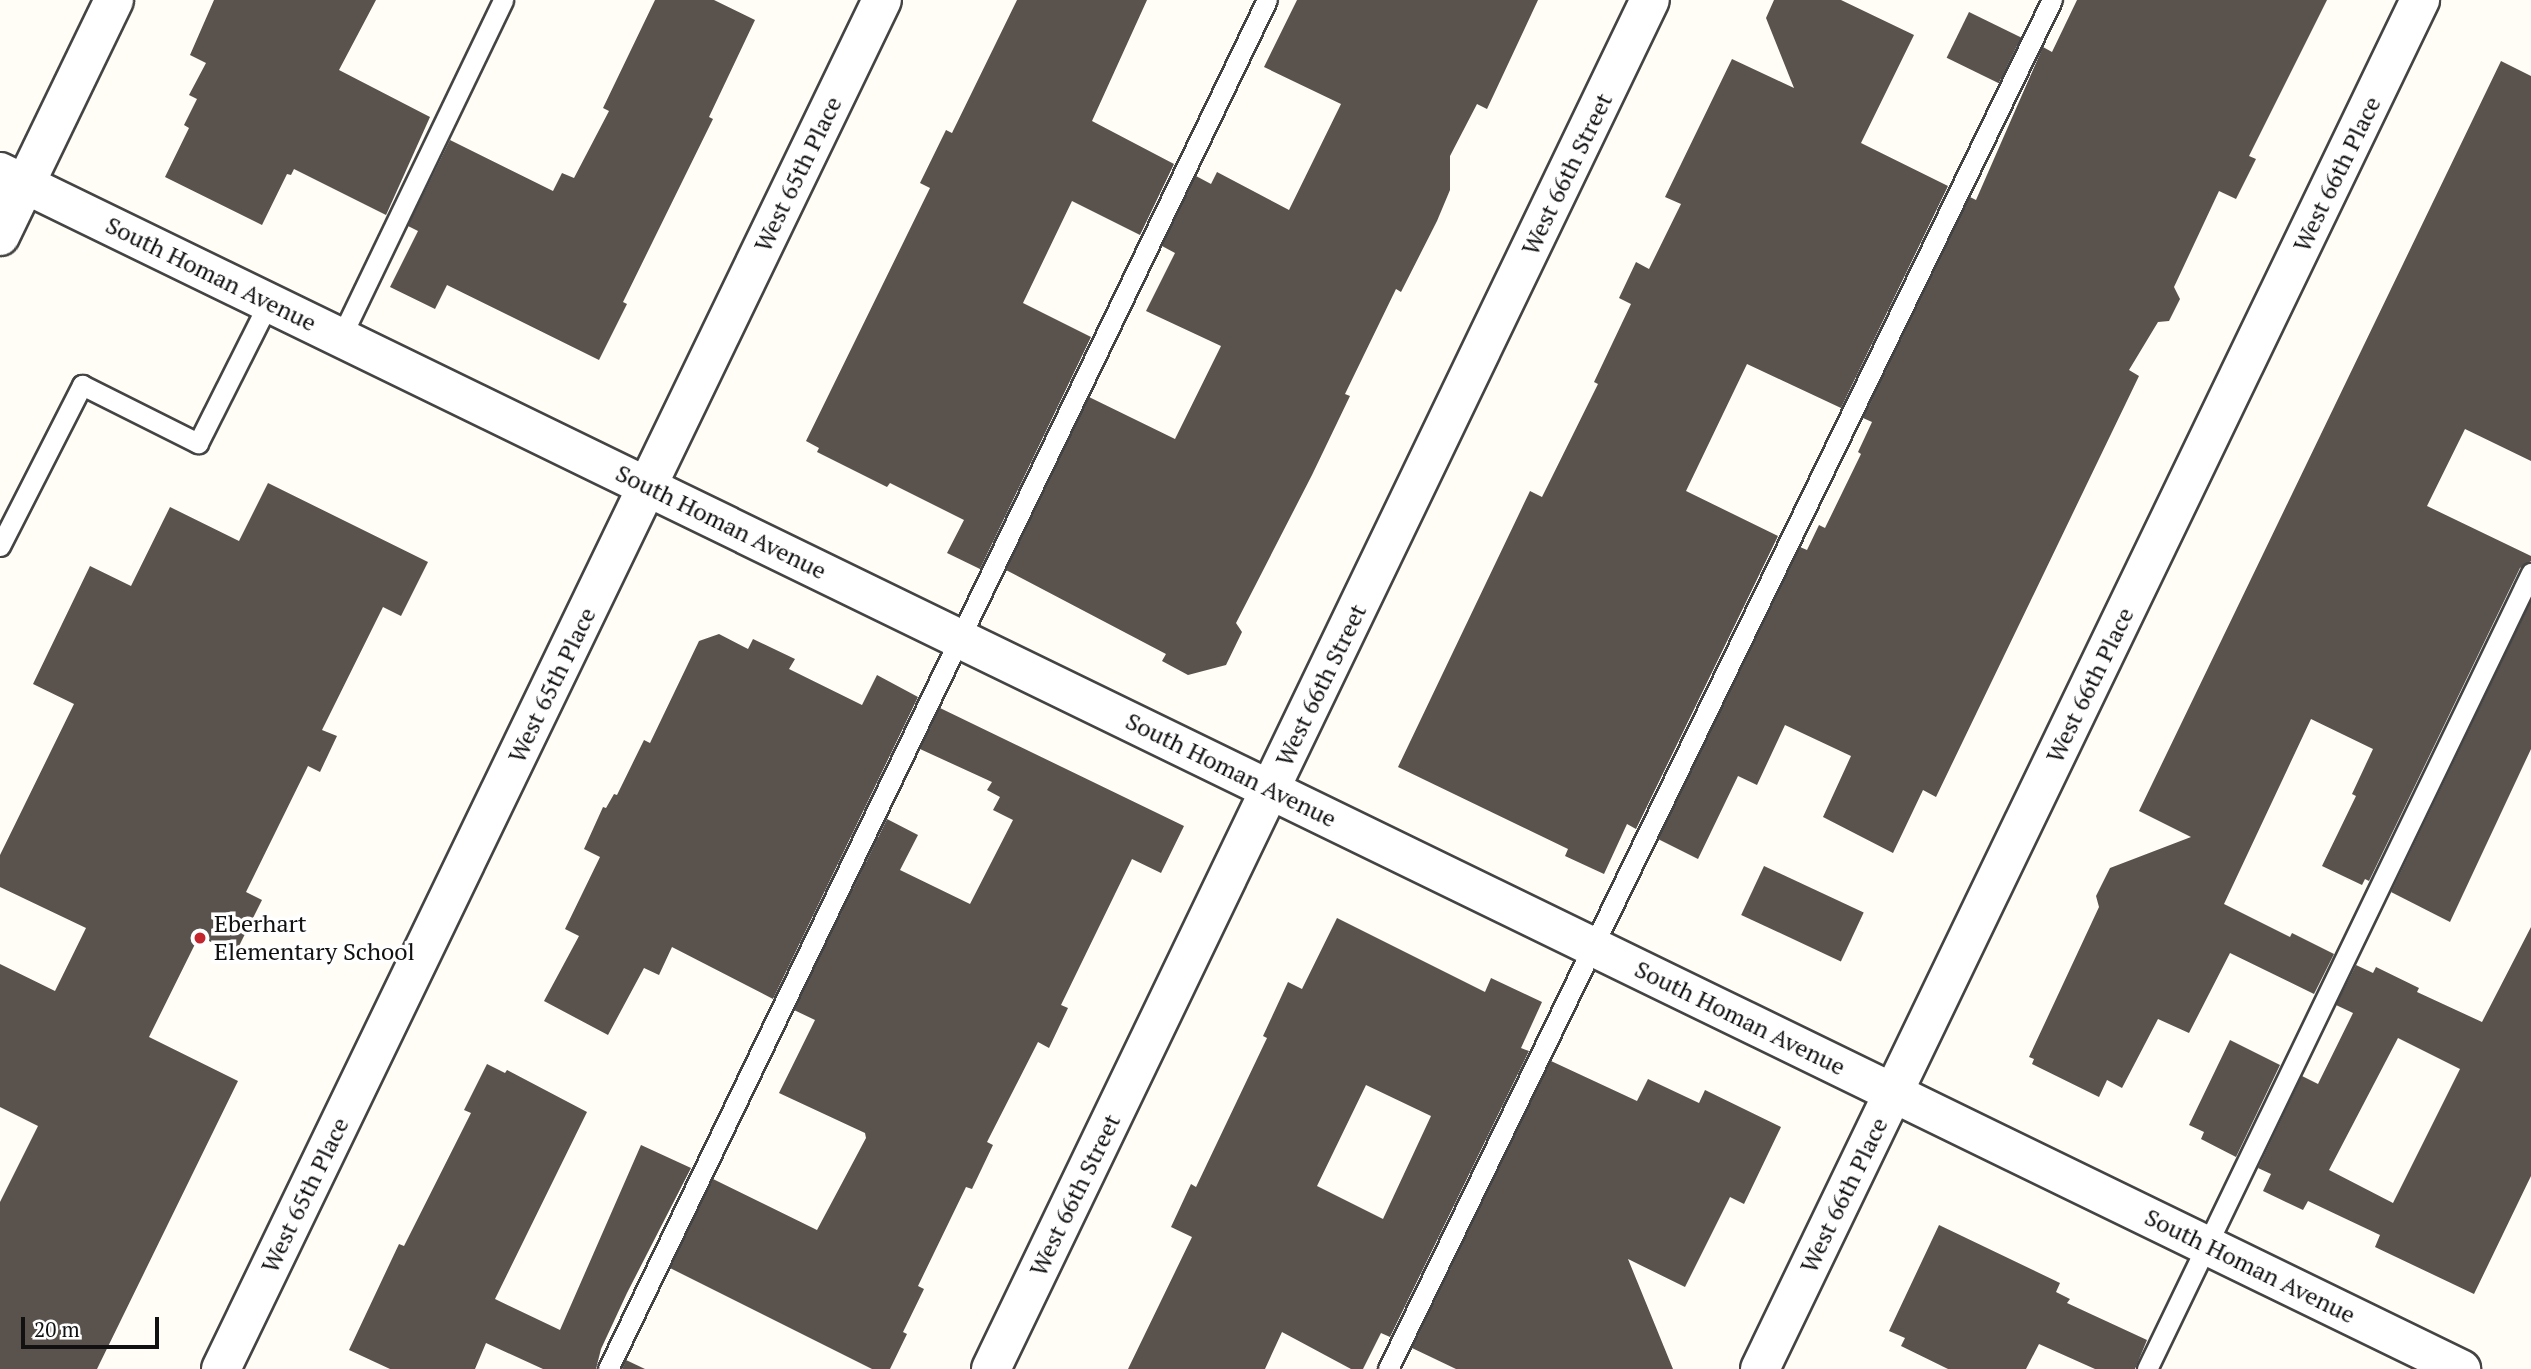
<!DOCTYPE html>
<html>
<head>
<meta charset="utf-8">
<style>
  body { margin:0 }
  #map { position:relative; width:2531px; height:1369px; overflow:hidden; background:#fffdf5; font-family:"PT Serif",serif }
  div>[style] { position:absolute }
  .building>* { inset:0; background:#5a524d; transform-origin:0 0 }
  .roads { filter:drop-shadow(2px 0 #444) drop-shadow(-2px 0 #444) drop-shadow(0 2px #444) drop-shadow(0 -2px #444) }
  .service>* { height:19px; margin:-9.5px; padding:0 9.5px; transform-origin:9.5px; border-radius:9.5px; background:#fff }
  .minor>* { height:38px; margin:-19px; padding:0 19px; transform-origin:19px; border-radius:19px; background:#fff }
  .dots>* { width:19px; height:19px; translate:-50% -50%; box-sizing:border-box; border:4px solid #fff; border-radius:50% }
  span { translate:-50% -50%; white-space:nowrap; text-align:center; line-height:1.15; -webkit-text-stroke:7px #fff; paint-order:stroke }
  .street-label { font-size:24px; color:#111 }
  .poi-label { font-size:24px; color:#111 }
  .left { translate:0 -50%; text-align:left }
  .scale { position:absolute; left:21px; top:1317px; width:138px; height:32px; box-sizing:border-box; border:4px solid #111; border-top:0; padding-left:9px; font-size:21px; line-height:24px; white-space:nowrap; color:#111; -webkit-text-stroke:5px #fff; paint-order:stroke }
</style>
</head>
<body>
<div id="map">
  <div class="building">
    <div style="clip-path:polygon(214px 0,376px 0,339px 70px,430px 117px,386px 215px,294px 169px,291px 175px,287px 174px,262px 225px,165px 177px,189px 128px,184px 125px,197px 99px,189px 95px,206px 63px,190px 55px)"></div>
    <div style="clip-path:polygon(655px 0,714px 0,755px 20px,709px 117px,713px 119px,623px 302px,627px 304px,599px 360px,447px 285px,435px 309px,390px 287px,418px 231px,408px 226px,450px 140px,553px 191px,562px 173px,574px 178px,609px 111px,603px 108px)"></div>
    <div style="clip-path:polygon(1017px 0,1147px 0,1092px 121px,1174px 164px,1140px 235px,1072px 201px,1023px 303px,1091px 337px,980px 569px,947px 553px,964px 520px,890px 483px,887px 487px,817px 452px,819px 448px,806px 441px,930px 188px,920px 183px,946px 130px,952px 133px)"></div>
    <div style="clip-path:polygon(1297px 0,1538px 0,1487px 109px,1477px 104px,1450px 156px,1450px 190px,1437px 221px,1401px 292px,1396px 289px,1345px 394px,1350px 396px,1312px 475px,1236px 623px,1242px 632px,1226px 665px,1188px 675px,1162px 661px,1166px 654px,1006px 570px,1089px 397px,1175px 439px,1221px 346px,1146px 311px,1175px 253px,1162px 246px,1196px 176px,1211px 184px,1217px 172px,1289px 210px,1341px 104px,1264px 67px)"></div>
    <div style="clip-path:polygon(1774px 0,1841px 0,1914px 35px,1861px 143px,1948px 186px,1841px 408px,1747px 364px,1686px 491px,1778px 536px,1636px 829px,1627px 824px,1604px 874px,1565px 856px,1568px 849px,1398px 767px,1530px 491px,1542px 497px,1598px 384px,1594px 382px,1631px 304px,1619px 298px,1636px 262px,1649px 269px,1681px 204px,1665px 197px,1732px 59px,1794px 88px,1766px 18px)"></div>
    <div style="clip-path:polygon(2077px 0,2327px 0,2249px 156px,2256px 159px,2236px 199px,2219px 191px,2174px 287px,2180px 299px,2169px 321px,2158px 322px,2129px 370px,2139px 376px,1936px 797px,1923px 790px,1893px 853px,1823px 817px,1851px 756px,1785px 725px,1757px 785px,1738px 776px,1698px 859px,1658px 839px,1800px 547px,1807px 550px,1819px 525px,1825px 528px,1861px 454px,1858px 452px,1872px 422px,1863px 418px,1970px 197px,1976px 200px,2043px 47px,2052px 52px)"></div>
    <div style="left:1969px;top:12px;width:58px;height:51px;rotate:26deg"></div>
    <div style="clip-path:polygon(2501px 61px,2531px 76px,2531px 461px,2465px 429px,2427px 506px,2531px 556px,2531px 561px,2520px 568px,2369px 881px,2365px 879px,2362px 885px,2322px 866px,2356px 796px,2352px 794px,2373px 749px,2311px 719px,2224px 904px,2290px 937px,2292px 933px,2334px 954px,2314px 994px,2230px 953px,2189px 1033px,2158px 1019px,2122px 1088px,2107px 1080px,2099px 1097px,2032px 1064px,2034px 1059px,2029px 1057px,2099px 907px,2096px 896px,2110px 868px,2191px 837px,2139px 811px)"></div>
    <div style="clip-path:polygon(268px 483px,428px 562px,401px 616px,383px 607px,322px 730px,337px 736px,320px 772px,308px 766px,246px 892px,262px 900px,235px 954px,199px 936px,149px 1037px,238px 1081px,97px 1369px,0 1369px,0 1202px,38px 1126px,0 1107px,0 964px,55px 991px,86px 928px,0 887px,0 855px,74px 704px,33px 684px,90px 566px,131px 586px,170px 507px,239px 541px)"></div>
    <div style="clip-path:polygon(2531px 601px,2531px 749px,2450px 922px,2391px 892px)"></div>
    <div style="clip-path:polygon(719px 634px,748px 649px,753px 639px,795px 659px,789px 669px,862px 705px,877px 675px,918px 697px,773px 999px,672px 947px,659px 975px,644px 968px,608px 1035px,544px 1001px,579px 936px,565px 929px,600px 857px,584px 849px,603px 807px,606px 808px,614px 794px,617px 795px,644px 740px,650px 743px,699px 641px)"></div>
    <div style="clip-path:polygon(940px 708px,1184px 826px,1161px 873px,1132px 859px,1061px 1005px,1068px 1008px,1049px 1048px,1038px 1042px,987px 1142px,993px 1145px,972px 1189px,966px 1187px,918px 1286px,924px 1289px,903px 1332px,907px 1334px,890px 1369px,872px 1369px,670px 1268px,713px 1179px,817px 1230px,866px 1138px,865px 1133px,779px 1093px,815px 1020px,794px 1010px,887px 819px,918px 835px,900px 870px,970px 904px,1013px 820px,993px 810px,1000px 797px,987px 790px,992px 782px,920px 749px)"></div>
    <div style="left:1764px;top:866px;width:110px;height:54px;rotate:25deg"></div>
    <div style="clip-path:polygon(evenodd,1337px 918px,1485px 992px,1491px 978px,1542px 1002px,1521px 1048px,1529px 1051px,1390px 1337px,1381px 1333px,1363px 1369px,1351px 1369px,1282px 1332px,1265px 1369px,1128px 1369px,1192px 1237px,1171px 1227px,1191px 1184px,1196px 1187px,1267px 1038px,1263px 1036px,1288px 982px,1302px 989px,1337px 918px,1366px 1085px,1431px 1116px,1383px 1219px,1317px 1186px,1366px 1085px)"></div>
    <div style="clip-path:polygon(evenodd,2531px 927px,2531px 1176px,2474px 1294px,2375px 1247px,2380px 1235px,2308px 1201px,2303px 1210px,2263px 1191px,2271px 1174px,2258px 1168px,2302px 1076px,2318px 1084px,2353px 1013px,2336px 1005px,2356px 965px,2373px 973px,2376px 967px,2419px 988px,2417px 992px,2482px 1022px,2531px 927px,2398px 1038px,2460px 1069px,2393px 1203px,2329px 1170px,2398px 1038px)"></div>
    <div style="clip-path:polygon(2230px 1040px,2280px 1065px,2236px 1157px,2201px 1139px,2204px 1132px,2189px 1125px)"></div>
    <div style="clip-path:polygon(1551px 1061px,1637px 1101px,1648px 1079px,1699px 1103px,1705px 1090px,1781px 1127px,1744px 1204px,1730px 1197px,1685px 1287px,1628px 1259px,1673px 1369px,1456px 1369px,1412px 1348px)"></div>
    <div style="clip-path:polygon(487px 1064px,505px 1073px,507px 1070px,587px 1112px,495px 1299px,560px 1330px,641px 1145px,691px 1168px,627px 1293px,601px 1349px,596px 1369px,543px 1369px,486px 1343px,475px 1369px,390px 1369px,349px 1350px,399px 1244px,404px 1246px,471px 1113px,464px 1110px)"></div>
    <div style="clip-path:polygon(1939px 1225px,2060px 1283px,2056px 1292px,2070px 1299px,2067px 1303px,2147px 1340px,2135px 1369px,2095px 1369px,2039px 1344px,2026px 1369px,1948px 1369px,1901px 1346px,1905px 1338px,1889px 1331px)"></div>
    <div style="clip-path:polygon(626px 1360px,645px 1369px,622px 1369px)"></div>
  </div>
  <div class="roads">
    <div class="service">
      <div style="left:341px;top:337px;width:374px;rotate:-64.3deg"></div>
      <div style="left:0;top:546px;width:181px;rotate:-63deg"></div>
      <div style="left:82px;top:385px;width:130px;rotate:26.6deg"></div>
      <div style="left:198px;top:443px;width:158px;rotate:-63.3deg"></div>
      <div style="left:608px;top:1369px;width:1519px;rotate:-64.3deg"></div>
      <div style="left:1388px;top:1369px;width:1522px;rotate:-64.13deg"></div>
      <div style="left:2147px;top:1369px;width:884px;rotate:-64.25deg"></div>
    </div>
    <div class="minor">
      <div style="left:0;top:172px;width:2737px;rotate:25.94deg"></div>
      <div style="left:0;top:236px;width:262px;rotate:-64.2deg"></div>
      <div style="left:221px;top:1369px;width:1520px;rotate:-64.23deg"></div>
      <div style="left:991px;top:1369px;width:1519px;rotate:-64.3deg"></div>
      <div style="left:1760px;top:1369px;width:1520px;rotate:-64.26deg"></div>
    </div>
  </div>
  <div class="dots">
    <div style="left:200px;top:938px;background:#c4262e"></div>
  </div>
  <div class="street-label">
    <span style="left:798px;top:174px;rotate:-64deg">West 65th Place</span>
    <span style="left:1567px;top:174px;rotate:-64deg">West 66th Street</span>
    <span style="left:2337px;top:174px;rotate:-64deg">West 66th Place</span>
    <span style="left:211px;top:274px;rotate:26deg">South Homan Avenue</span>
    <span style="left:721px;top:522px;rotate:26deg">South Homan Avenue</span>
    <span style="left:552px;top:685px;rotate:-64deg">West 65th Place</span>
    <span style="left:1321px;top:685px;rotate:-64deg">West 66th Street</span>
    <span style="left:2090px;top:685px;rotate:-64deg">West 66th Place</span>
    <span style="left:1231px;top:770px;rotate:26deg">South Homan Avenue</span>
    <span style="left:1740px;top:1018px;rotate:26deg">South Homan Avenue</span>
    <span style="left:305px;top:1195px;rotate:-64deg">West 65th Place</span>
    <span style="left:1075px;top:1195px;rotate:-64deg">West 66th Street</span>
    <span style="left:1844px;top:1195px;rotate:-64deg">West 66th Place</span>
    <span style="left:2250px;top:1266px;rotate:26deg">South Homan Avenue</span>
  </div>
  <div class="poi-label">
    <span class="left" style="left:214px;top:938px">Eberhart<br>Elementary School</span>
  </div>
  <div class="scale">20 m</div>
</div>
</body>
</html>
